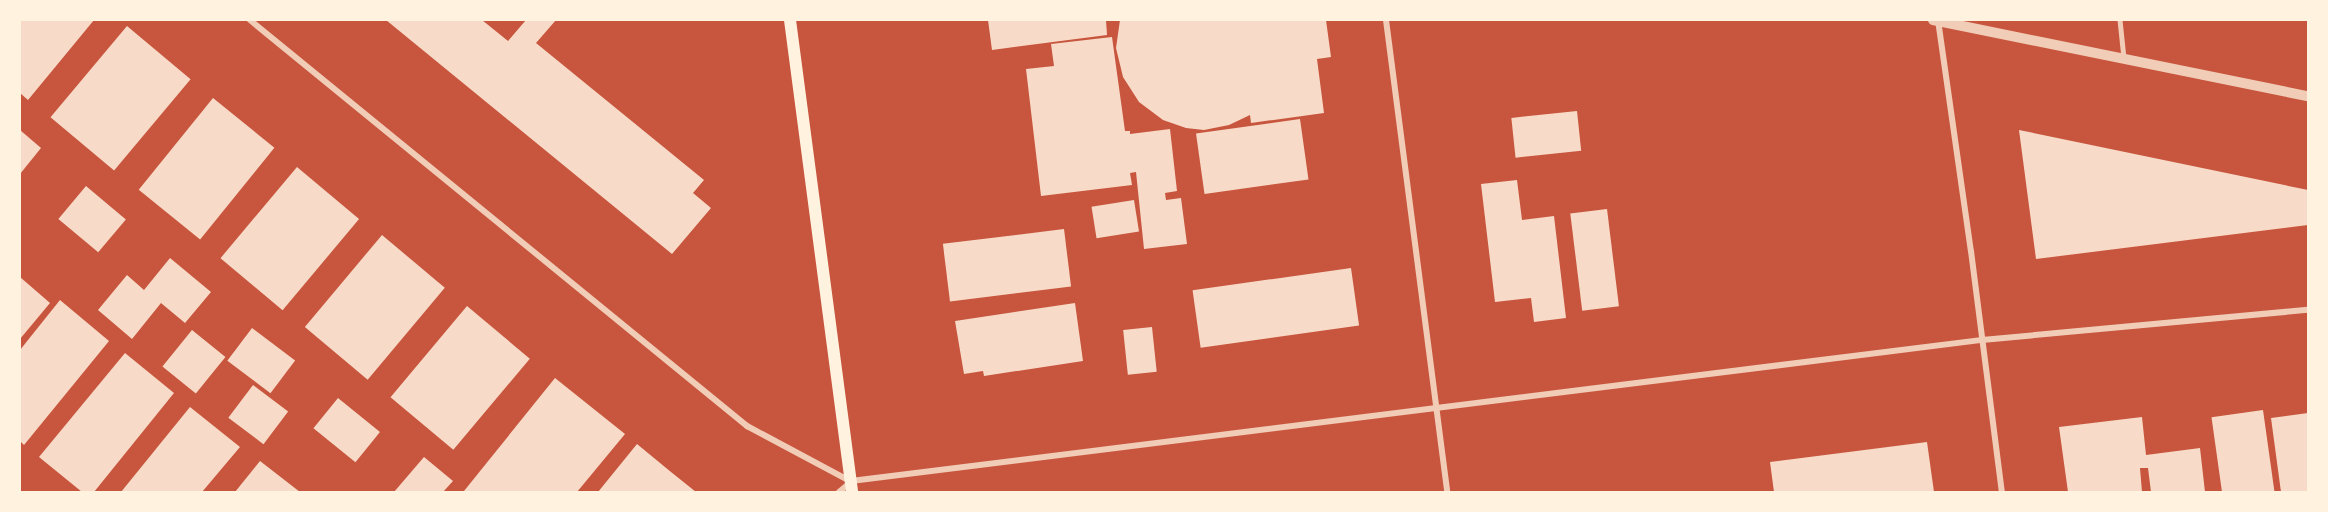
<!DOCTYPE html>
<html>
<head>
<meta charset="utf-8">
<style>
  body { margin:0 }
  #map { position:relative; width:2328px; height:512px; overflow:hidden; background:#c8553d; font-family:Roboto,sans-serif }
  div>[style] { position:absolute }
  .building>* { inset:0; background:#f7dbc8; transform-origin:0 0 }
  .service>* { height:4.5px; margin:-2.25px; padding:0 2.25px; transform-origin:2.25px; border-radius:2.25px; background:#f1ccb7 }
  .minor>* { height:6px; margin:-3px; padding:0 3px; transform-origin:3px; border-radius:3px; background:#f1ccb7 }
  .tertiary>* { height:10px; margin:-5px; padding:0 5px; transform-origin:5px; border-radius:5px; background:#f1ccb7 }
  .secondary>* { height:12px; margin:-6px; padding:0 6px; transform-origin:6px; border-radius:6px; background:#fff3e0 }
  span { translate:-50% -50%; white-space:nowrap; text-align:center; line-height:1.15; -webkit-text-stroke:4.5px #fff3e0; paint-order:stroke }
  .frame { position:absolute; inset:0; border:21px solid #fff3e0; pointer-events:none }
</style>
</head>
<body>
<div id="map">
  <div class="building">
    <div style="clip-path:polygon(20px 20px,94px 20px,28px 100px,20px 93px)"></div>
    <div style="clip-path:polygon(386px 20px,482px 20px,508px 41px,526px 20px,556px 20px,536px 43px,704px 180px,693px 193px,711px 208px,672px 254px)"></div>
    <div style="clip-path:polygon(988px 20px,1106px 20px,1107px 35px,992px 50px)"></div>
    <div style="clip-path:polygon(1120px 20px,1326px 20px,1331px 57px,1317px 59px,1324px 113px,1251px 123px,1250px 115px,1229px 125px,1204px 130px,1186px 128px,1163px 120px,1139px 102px,1123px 77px,1116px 48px)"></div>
    <div style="left:127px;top:26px;width:83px;height:119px;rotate:40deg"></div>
    <div style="clip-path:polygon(1112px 37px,1125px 131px,1130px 131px,1130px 134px,1170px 129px,1177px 191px,1165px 193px,1166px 200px,1181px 198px,1187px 244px,1144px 249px,1136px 172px,1130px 173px,1132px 185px,1041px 196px,1026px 69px,1054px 66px,1051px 44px)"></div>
    <div style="left:213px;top:98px;width:79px;height:118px;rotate:39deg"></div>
    <div style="left:1577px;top:111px;width:40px;height:66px;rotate:84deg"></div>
    <div style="left:1300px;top:119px;width:61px;height:105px;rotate:82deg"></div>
    <div style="clip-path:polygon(20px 130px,41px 148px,20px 174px)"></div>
    <div style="clip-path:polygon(2019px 130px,2308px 190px,2308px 225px,2036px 259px)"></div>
    <div style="left:297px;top:167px;width:81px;height:119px;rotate:40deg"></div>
    <div style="clip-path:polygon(1517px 180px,1522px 220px,1554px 216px,1566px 318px,1534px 322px,1531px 298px,1495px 302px,1481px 184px)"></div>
    <div style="left:86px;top:186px;width:52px;height:43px;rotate:40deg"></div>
    <div style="left:1134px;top:200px;width:32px;height:43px;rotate:81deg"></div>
    <div style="left:1607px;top:209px;width:98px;height:37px;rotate:83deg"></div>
    <div style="left:1064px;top:229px;width:58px;height:122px;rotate:83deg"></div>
    <div style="left:382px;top:235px;width:82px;height:120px;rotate:40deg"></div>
    <div style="clip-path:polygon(170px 258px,211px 292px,185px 323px,161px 303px,132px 339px,98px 310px,127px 275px,144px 290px)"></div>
    <div style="left:1351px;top:268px;width:58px;height:160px;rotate:82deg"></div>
    <div style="clip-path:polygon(20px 277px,50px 303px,20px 339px)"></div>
    <div style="clip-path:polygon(60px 300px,109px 341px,24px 445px,20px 441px,20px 350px)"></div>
    <div style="clip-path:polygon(1075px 303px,1083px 361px,984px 376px,983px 371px,964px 374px,955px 321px)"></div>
    <div style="left:467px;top:306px;width:82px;height:119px;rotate:40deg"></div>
    <div style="left:1152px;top:327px;width:45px;height:29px;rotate:84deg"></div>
    <div style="left:252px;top:328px;width:54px;height:41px;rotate:37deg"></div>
    <div style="left:192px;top:330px;width:43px;height:47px;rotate:39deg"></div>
    <div style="clip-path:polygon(125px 353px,174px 393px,94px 492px,82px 492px,39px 457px)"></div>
    <div style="clip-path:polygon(555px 378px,625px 434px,577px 492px,466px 492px,464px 491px)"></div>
    <div style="left:253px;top:385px;width:44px;height:41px;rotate:37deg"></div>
    <div style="left:338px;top:398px;width:54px;height:39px;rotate:39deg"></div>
    <div style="clip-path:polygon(190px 407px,240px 447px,202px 492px,121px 492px)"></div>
    <div style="left:2263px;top:410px;width:83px;height:52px;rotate:82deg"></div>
    <div style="clip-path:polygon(2308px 413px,2308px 492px,2281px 492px,2271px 418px)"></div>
    <div style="clip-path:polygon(2142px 417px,2146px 455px,2200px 448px,2205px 492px,2151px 492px,2148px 468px,2140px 468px,2142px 492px,2068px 492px,2059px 427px)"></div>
    <div style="clip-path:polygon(1927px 442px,1934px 492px,1774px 492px,1770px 462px)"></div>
    <div style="clip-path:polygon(637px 444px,671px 472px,696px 492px,598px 492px)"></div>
    <div style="clip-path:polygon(424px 457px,453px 481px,443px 492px,394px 492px)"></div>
    <div style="clip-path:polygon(260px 461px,300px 492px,235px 492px)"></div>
  </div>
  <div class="service">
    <div style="left:2120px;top:20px;width:39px;rotate:84deg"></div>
  </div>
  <div class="minor">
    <div style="left:250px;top:20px;width:642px;rotate:39.25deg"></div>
    <div style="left:747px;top:426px;width:117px;rotate:28.1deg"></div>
    <div style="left:1386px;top:20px;width:476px;rotate:82.6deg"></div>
    <div style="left:1938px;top:20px;width:233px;rotate:81.9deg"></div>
    <div style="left:1971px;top:251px;width:243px;rotate:82.7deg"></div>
    <div style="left:851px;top:481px;width:1140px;rotate:-7.11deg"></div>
    <div style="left:1982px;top:340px;width:327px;rotate:-5.3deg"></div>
    <div style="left:839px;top:492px;width:16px;rotate:-40deg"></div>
  </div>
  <div class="tertiary">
    <div style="left:1933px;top:20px;width:383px;rotate:11.5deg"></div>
  </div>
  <div class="secondary">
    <div style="left:790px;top:20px;width:476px;rotate:82.5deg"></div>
  </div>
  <div class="frame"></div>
</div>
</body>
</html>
